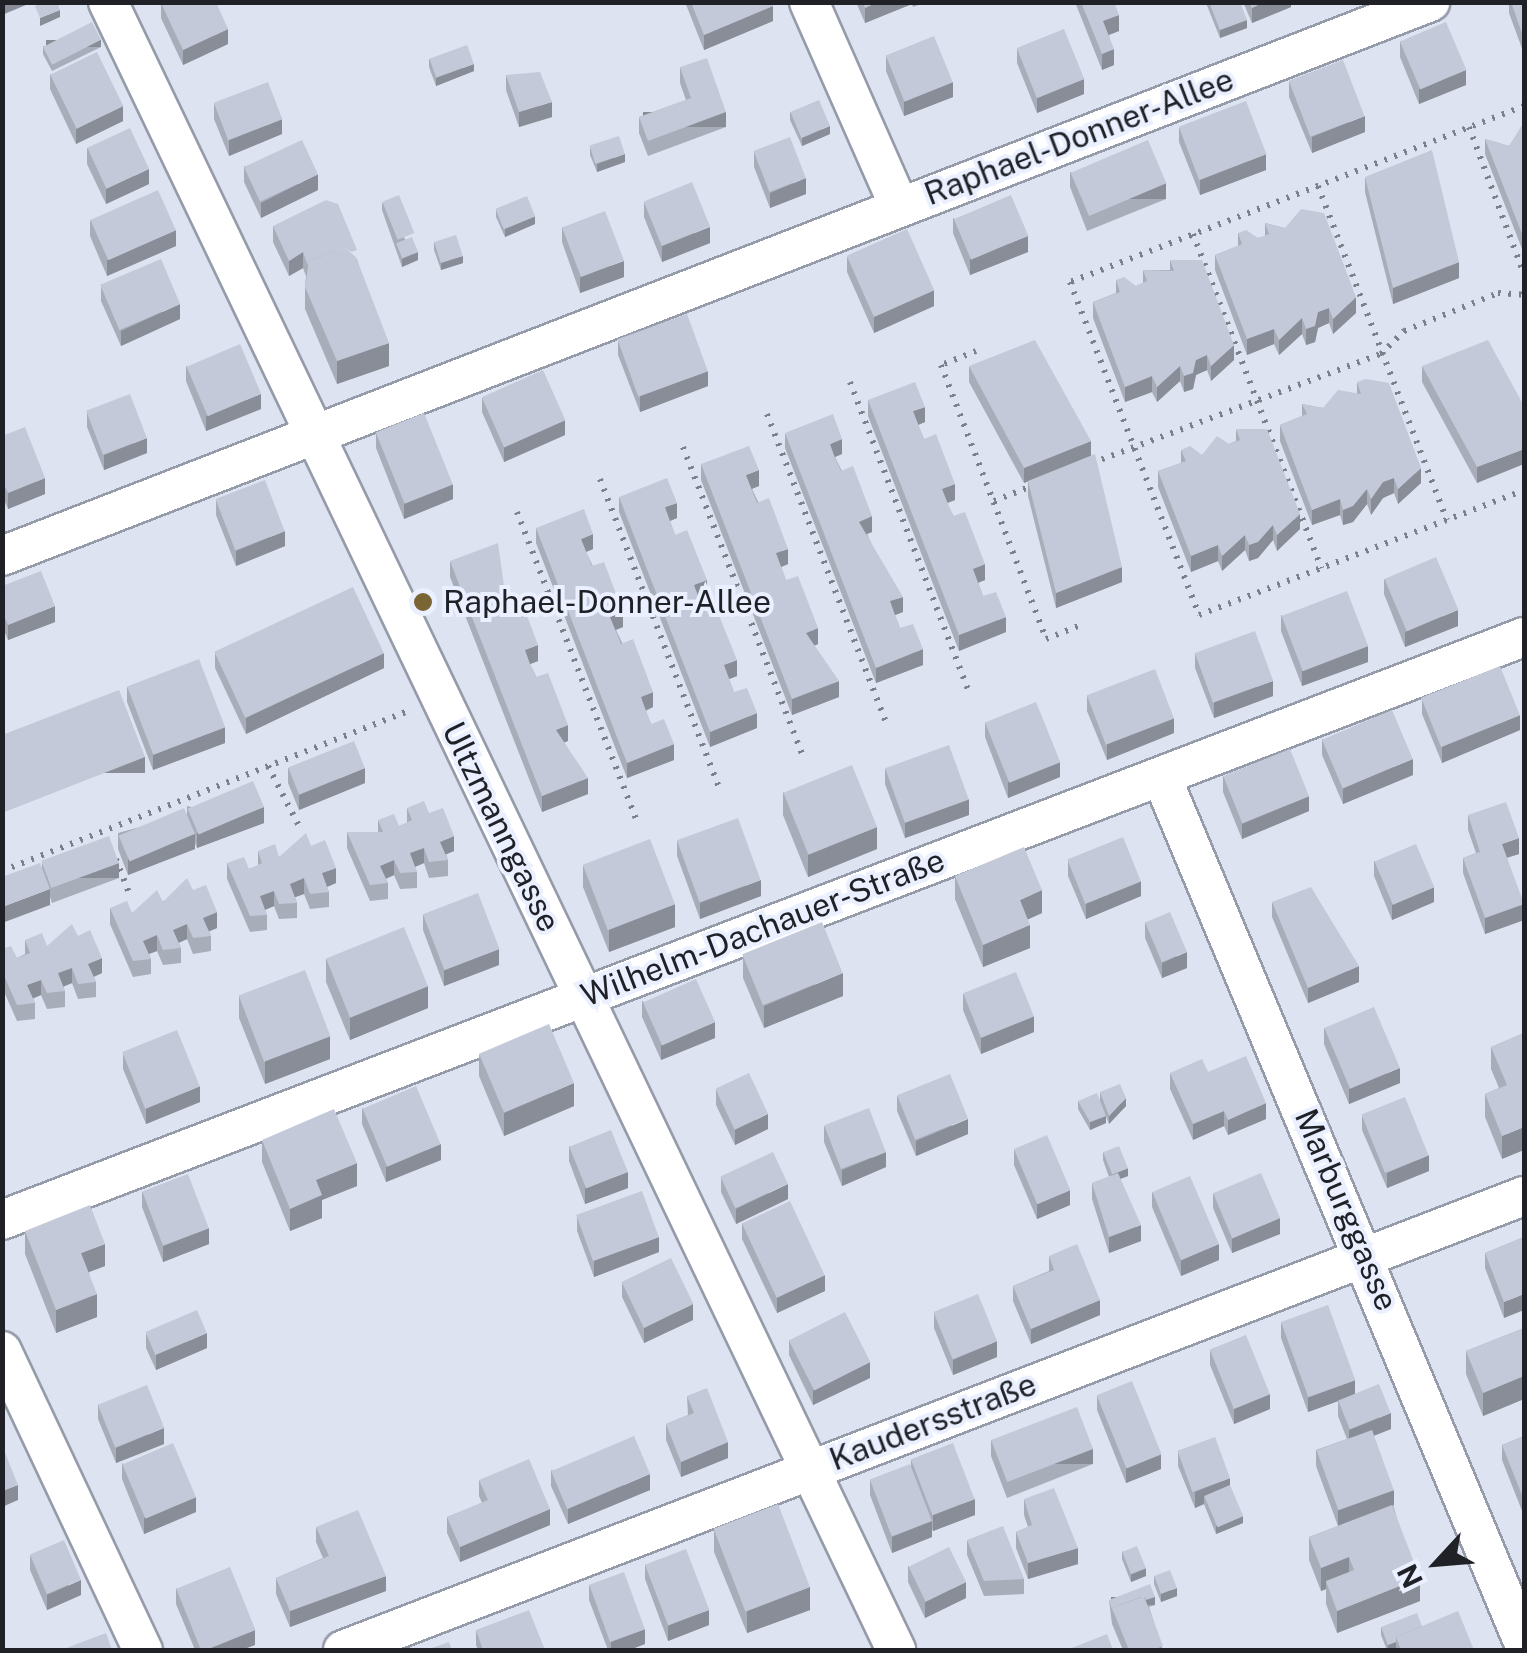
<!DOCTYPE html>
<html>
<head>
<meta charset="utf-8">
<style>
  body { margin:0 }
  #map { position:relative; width:1527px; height:1653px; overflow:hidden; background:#dde3f1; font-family:"Public Sans",sans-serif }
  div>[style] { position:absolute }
  .path>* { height:6px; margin-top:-3px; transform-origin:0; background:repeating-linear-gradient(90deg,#7c808a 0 2.5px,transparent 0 10.5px) }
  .roads { filter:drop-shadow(2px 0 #959ba9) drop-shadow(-2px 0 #959ba9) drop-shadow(0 2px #959ba9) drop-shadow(0 -2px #959ba9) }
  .street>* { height:38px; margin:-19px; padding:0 19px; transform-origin:19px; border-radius:19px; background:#fff }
  .wall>* { inset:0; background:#a8adba }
  .shaded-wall>* { inset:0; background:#888d97; transform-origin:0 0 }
  .building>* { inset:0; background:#c3c9d8; transform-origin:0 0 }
  .dots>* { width:28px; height:28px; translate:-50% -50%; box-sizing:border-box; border:5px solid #eaf0ff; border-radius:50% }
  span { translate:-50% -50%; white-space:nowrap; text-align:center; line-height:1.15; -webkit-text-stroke:8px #eaf0ff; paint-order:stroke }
  .street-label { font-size:32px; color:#1f2127 }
  .poi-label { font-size:32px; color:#1f2127 }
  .left { translate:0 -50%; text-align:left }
  .frame { position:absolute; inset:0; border:5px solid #1f2127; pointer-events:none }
  .north { position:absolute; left:1387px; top:1513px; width:100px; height:100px; -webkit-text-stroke:8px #eaf0ff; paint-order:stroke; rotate:244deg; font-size:28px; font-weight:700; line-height:40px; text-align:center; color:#1f2127 }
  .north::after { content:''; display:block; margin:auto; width:35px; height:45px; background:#1f2127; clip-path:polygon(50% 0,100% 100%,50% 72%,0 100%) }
</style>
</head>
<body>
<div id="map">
  <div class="path">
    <div style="left:1524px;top:106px;width:487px;rotate:158.8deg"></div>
    <div style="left:1070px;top:282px;width:357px;rotate:68.8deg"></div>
    <div style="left:1199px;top:615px;width:348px;rotate:-21deg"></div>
    <div style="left:1469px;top:127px;width:157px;rotate:69.5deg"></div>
    <div style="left:1318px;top:186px;width:358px;rotate:68.9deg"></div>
    <div style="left:1193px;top:234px;width:358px;rotate:69deg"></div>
    <div style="left:976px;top:351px;width:38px;rotate:158deg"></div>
    <div style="left:941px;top:365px;width:293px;rotate:69deg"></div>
    <div style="left:1046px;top:639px;width:40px;rotate:-22deg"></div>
    <div style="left:850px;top:382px;width:330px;rotate:69deg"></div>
    <div style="left:767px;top:414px;width:330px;rotate:68.9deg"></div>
    <div style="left:683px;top:447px;width:329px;rotate:68.8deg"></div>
    <div style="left:1092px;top:463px;width:309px;rotate:-20.7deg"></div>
    <div style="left:1381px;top:354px;width:33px;rotate:-45deg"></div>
    <div style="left:1404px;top:331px;width:101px;rotate:-22deg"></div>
    <div style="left:1498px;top:293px;width:26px;rotate:4deg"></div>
    <div style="left:600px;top:479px;width:330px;rotate:68.9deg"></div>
    <div style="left:994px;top:501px;width:43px;rotate:-21.8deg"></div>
    <div style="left:517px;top:512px;width:329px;rotate:68.8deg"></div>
    <div style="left:268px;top:766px;width:70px;rotate:62.7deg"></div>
    <div style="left:116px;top:859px;width:36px;rotate:69deg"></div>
    <div style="left:2px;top:871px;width:439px;rotate:-21.5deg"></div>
  </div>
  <div class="roads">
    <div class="street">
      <div style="left:108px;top:2px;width:1827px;rotate:64.44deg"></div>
      <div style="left:809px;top:2px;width:223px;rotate:66.2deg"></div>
      <div style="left:2px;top:556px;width:1532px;rotate:-21.2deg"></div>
      <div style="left:1162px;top:778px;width:939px;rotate:67.31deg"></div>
      <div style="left:2px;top:1220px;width:1630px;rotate:-20.96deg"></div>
      <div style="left:2px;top:1351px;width:331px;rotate:64.8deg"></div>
      <div style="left:343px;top:1650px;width:1265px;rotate:-21.03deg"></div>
    </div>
  </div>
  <div class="wall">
    <div style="clip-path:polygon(685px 2px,772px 2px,773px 21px,704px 50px)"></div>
    <div style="clip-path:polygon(856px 2px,926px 2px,913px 7px,912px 4px,865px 23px)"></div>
    <div style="clip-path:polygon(1075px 2px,1114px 2px,1119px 31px,1109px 35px,1114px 65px,1102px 70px)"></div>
    <div style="clip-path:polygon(1240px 2px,1247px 28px,1220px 38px,1206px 3px)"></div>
    <div style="clip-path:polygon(1243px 2px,1291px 2px,1291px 7px,1252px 23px)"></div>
    <div style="clip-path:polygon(1509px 2px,1524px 2px,1524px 54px,1509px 13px)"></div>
    <div style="clip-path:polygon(161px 3px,228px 44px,183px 65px,161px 18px)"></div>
    <div style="clip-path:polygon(1400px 41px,1466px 85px,1419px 104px,1400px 57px)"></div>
    <div style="clip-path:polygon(43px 46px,101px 47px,52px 71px,43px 54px)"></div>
    <div style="clip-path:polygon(1017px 48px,1084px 94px,1037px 113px,1017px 63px)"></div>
    <div style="clip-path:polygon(886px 56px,953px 97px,904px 116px,886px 71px)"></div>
    <div style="clip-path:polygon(429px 59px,474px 71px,436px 86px,429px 67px)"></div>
    <div style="clip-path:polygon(680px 67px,726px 127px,648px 156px,639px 133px,639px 117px,686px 100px,680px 83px)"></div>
    <div style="clip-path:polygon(50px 74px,123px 121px,76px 144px,50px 89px)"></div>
    <div style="clip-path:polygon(506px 75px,552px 117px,519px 127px,506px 90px)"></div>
    <div style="clip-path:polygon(1289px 81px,1365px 132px,1312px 153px,1289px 97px)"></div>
    <div style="clip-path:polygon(214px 104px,282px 134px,229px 156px,214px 119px)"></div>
    <div style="clip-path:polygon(790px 112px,830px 134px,802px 146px,790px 120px)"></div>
    <div style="clip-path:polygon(1179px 127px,1266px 170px,1200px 195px,1179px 142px)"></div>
    <div style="clip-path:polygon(1524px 127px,1524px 254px,1485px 154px,1485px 139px,1509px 146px)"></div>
    <div style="clip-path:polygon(590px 147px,625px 162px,597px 172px,590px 155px)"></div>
    <div style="clip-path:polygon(87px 148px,149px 184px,106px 204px,87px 164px)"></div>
    <div style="clip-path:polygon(754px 152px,806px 194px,770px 208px,754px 167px)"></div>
    <div style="clip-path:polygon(244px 166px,318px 190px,261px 218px,244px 182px)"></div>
    <div style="clip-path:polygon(1070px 172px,1166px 199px,1087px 231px,1070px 187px)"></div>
    <div style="clip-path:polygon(1365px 177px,1459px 278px,1393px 304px,1365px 192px)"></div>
    <div style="clip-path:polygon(382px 202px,418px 260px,402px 267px,382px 210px)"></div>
    <div style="clip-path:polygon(644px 202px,710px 243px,662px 262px,644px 217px)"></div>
    <div style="clip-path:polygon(496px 209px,535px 224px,505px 237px,496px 217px)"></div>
    <div style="clip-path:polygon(953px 218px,1028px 252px,970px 275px,953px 233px)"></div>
    <div style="clip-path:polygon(90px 220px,176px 246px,107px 276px,90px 236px)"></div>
    <div style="clip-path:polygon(1265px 223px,1285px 228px,1356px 313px,1333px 334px,1329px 323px,1318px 328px,1315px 342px,1306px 345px,1302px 334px,1279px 355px,1274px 344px,1247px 355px,1215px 270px,1215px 255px,1238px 246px,1238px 233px,1258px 238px,1265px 236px)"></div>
    <div style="clip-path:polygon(273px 226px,357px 259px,389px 366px,337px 384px,305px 309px,305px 287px,306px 276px,303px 268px,289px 276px,273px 242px)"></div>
    <div style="clip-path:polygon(562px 227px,624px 277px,580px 293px,562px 242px)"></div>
    <div style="clip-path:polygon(434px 242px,463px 263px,441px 270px,434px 250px)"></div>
    <div style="clip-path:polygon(847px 257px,934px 306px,874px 333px,847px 272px)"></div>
    <div style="clip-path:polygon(1170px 260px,1234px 360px,1211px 381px,1207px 370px,1196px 375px,1193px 389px,1184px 392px,1180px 381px,1157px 402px,1152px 392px,1125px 402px,1093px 318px,1093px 302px,1116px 293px,1116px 280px,1136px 286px,1143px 283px,1143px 270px,1170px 270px)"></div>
    <div style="clip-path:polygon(101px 286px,180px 319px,121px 346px,101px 301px)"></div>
    <div style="clip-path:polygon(618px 340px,708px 386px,640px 412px,618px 355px)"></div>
    <div style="clip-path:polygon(186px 366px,261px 409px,206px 431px,186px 381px)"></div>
    <div style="clip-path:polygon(969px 366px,1091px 456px,1122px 582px,1056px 608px,1028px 496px,1028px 481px,1024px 483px,969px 382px)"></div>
    <div style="clip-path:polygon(1422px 366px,1524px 406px,1477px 483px,1422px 382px)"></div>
    <div style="clip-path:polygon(1357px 382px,1421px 483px,1398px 504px,1394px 493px,1383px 498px,1371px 515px,1367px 504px,1353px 522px,1343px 525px,1340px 515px,1312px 525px,1280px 441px,1280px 425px,1302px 416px,1302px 404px,1323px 408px,1357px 393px)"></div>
    <div style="clip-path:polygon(482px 397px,565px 435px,504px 462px,482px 412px)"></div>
    <div style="clip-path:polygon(868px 400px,925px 422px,918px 425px,924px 439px,955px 500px,947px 503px,985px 580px,978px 582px,983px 596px,1006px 632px,959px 651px,868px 416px)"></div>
    <div style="clip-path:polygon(87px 412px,147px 453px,104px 470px,87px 427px)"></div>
    <div style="clip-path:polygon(1236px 429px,1300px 529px,1277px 551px,1273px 540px,1258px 558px,1249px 561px,1245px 550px,1222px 571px,1218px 561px,1191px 572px,1158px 487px,1158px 471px,1181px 463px,1181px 450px,1202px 455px,1236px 441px)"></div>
    <div style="clip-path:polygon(376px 433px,453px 499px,404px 519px,376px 448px)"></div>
    <div style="clip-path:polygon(785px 433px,842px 454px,835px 457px,872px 532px,867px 534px,903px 612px,895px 615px,900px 628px,923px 665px,876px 683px,785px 448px)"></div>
    <div style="clip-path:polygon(2px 436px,45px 494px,8px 509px,2px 495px)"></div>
    <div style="clip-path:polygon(701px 464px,759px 486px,752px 489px,788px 564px,781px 567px,786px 580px,818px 644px,814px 646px,839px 697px,792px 715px,701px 480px)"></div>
    <div style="clip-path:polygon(619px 497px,677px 518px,670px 521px,675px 535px,707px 596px,699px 599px,737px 676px,729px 679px,734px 692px,757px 728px,710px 747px,619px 512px)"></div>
    <div style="clip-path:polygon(216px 500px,285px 546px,236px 566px,216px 515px)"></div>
    <div style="clip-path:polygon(536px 528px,593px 549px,586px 552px,623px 627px,616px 630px,653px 707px,646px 711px,651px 724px,674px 760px,627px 778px,536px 543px)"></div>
    <div style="clip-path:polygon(450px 561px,506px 600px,538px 661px,530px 664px,568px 741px,564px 742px,588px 794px,542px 812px,450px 577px)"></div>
    <div style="clip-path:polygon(1384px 579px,1458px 626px,1405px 647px,1384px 594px)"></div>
    <div style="clip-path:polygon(2px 586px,55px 622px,8px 640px,2px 626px)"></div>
    <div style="clip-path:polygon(1281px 615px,1368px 662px,1302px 686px,1281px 631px)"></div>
    <div style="clip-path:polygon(215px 653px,384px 668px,246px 734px,215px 668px)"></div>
    <div style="clip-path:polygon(1195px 653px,1273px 696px,1214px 718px,1195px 668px)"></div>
    <div style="clip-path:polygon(127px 687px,225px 743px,153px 770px,127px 702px)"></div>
    <div style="clip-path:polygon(1087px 695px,1174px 733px,1107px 760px,1087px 711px)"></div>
    <div style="clip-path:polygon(1422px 699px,1520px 730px,1442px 763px,1422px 714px)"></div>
    <div style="clip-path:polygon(985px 722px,1060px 777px,1008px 798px,985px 737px)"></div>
    <div style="clip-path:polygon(1322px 739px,1413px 775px,1343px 804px,1322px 755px)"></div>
    <div style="clip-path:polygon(288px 768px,365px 783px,299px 810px,288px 783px)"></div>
    <div style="clip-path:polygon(885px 769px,969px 815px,905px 838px,885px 784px)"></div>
    <div style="clip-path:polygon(1223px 776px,1309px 811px,1242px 839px,1223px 792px)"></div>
    <div style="clip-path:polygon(783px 792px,877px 849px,808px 877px,783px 815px)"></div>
    <div style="clip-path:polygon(187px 806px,264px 823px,197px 848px,195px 843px,195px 849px,128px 875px,118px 849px,118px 833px,187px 814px)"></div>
    <div style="clip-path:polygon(407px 808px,429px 813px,454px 851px,446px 854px,448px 860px,448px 876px,429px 878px,424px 863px,415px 867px,417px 872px,417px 888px,400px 889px,394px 875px,386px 879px,388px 883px,388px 899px,370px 901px,347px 848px,347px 832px,378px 832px,378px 820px,399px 826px,407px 823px)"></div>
    <div style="clip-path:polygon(1468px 815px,1519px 854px,1507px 858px,1524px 920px,1485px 934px,1463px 873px,1463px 858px,1476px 853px,1468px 830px)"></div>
    <div style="clip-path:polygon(677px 841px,761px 896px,700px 919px,677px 856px)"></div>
    <div style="clip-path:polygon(311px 846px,336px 883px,327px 887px,329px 892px,329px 907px,310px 909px,304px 894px,295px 897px,297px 903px,297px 918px,279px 919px,274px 906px,265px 910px,267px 915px,267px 930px,250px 932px,227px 879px,227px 863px,249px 869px,258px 866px,258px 851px,279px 857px)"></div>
    <div style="clip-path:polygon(1068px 860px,1141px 896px,1086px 919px,1068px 876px)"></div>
    <div style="clip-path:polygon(1374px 861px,1434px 902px,1392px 920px,1374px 876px)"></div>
    <div style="clip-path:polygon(42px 862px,119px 878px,52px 903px,50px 897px,50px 905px,42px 869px)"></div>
    <div style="clip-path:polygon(583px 865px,675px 927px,609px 952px,583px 887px)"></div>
    <div style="clip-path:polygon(955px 876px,1042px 913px,1028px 919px,1030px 948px,983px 967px,955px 899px)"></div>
    <div style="clip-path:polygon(193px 890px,217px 928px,209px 931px,211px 936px,211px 951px,193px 954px,187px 939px,179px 943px,181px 948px,181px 963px,163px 965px,157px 951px,149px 954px,151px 959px,151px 974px,133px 977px,110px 924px,110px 908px,132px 913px)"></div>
    <div style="clip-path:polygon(1272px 902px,1359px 982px,1308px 1003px,1272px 917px)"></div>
    <div style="clip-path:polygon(423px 914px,499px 965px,444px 986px,423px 930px)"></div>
    <div style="clip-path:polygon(1145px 922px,1187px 968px,1162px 978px,1145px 938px)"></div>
    <div style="clip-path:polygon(78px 936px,102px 973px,94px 977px,96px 982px,96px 997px,78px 999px,72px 983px,63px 986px,65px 991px,65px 1007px,47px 1009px,41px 995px,33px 998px,35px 1003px,35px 1019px,17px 1021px,2px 987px,2px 949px,17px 958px,25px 954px,25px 940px,47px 946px)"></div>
    <div style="clip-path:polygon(743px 955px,843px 996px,764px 1028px,743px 978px)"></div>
    <div style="clip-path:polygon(326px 959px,428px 1008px,350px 1040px,326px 982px)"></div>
    <div style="clip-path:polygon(963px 994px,1034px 1032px,981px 1054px,963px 1010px)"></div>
    <div style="clip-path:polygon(239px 995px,330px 1059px,265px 1084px,239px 1018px)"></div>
    <div style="clip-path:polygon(642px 1001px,715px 1038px,661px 1060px,642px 1017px)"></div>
    <div style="clip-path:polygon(1324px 1028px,1400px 1083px,1349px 1104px,1324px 1044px)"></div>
    <div style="clip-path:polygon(1524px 1033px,1502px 1159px,1485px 1117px,1485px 1094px,1499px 1088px,1491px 1069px,1491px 1047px)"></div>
    <div style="clip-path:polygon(123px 1053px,200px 1102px,146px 1124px,123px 1069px)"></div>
    <div style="clip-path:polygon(479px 1054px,574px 1106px,504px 1136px,479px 1076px)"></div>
    <div style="clip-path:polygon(1208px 1072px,1266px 1119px,1228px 1135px,1224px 1126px,1193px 1140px,1170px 1089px,1170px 1073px)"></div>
    <div style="clip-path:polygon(716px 1089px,768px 1129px,735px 1145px,716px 1105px)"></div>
    <div style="clip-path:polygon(1100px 1092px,1126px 1106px,1109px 1124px,1106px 1116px,1106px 1123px,1090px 1130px,1078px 1109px,1078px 1101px,1100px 1100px)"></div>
    <div style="clip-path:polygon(897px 1096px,968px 1134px,916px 1156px,897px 1111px)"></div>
    <div style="clip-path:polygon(362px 1108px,441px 1160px,386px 1182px,362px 1124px)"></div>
    <div style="clip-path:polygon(1362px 1115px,1429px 1171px,1387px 1188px,1362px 1130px)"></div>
    <div style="clip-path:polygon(824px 1126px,886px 1167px,842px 1186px,824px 1142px)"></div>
    <div style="clip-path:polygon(262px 1140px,357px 1186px,322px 1200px,322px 1218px,290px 1231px,262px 1162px)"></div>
    <div style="clip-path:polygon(569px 1146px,628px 1188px,585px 1204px,569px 1161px)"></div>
    <div style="clip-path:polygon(1014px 1149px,1070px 1205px,1037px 1219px,1014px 1165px)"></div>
    <div style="clip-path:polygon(1103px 1152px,1128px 1176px,1120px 1179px,1141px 1241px,1109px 1253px,1092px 1199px,1092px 1183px,1109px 1177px,1103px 1160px)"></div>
    <div style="clip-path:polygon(721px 1177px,788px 1199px,736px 1224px,721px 1192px)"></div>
    <div style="clip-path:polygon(142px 1192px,209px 1244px,163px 1262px,142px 1207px)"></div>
    <div style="clip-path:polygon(1152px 1192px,1219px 1260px,1181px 1276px,1152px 1207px)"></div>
    <div style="clip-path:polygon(1213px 1193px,1280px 1234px,1232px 1253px,1213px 1208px)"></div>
    <div style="clip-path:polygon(577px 1216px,659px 1252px,594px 1277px,577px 1231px)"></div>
    <div style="clip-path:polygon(742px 1223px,825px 1291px,777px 1313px,742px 1239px)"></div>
    <div style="clip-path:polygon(25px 1231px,105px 1266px,89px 1272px,97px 1317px,56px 1333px,25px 1254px)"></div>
    <div style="clip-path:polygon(1524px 1237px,1504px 1318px,1485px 1268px,1485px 1253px)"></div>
    <div style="clip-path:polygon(1049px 1256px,1100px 1315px,1031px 1344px,1013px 1301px,1013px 1286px,1049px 1271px)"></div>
    <div style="clip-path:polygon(622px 1282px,693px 1320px,644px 1343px,622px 1297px)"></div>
    <div style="clip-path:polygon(934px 1312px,997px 1357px,953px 1375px,934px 1328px)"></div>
    <div style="clip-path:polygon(1281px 1322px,1391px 1429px,1374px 1436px,1420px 1601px,1337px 1633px,1326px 1604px,1326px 1589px,1321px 1591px,1309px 1560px,1309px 1537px,1338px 1526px,1316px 1466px,1316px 1450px,1347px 1439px,1338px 1416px,1338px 1401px,1308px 1412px,1281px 1338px)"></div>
    <div style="clip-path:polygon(1524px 1328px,1524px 1399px,1483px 1416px,1466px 1374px,1466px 1351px)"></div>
    <div style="clip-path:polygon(146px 1332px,207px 1348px,156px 1370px,146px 1348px)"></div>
    <div style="clip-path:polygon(789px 1340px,870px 1378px,813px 1405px,789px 1355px)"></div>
    <div style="clip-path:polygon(1210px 1350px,1270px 1409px,1234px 1424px,1210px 1365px)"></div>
    <div style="clip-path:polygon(1097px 1395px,1161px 1469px,1126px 1483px,1097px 1410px)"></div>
    <div style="clip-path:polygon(687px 1396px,728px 1458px,681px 1477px,666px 1440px,666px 1424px,688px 1415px)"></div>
    <div style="clip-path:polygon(98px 1404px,164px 1444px,116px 1463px,98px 1419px)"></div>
    <div style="clip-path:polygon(1524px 1436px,1524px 1516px,1502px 1460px,1502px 1445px)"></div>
    <div style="clip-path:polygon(991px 1440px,1093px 1464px,1007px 1498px,991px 1456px)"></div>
    <div style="clip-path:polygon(1178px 1451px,1230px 1486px,1243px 1523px,1216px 1534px,1204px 1504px,1195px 1508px,1178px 1466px)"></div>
    <div style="clip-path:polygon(911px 1460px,975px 1515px,933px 1531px,932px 1529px,932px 1537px,892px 1553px,870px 1495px,870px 1480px,911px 1466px)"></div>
    <div style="clip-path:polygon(122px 1463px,196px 1512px,144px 1534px,122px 1479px)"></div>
    <div style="clip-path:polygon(551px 1470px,650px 1490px,568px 1524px,551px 1486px)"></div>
    <div style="clip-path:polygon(479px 1480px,550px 1525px,460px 1562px,447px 1533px,447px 1517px,482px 1503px,479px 1496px)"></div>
    <div style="clip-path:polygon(1024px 1499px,1078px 1564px,1028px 1579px,1016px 1548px,1016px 1532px,1028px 1527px,1024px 1515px)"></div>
    <div style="clip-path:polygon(316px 1527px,386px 1591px,290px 1627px,276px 1594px,276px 1578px,323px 1558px,316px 1542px)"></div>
    <div style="clip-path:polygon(714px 1529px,810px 1610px,747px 1633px,714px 1552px)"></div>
    <div style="clip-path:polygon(967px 1540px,1024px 1579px,1024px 1594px,984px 1596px,967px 1555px)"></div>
    <div style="clip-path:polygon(1122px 1551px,1146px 1576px,1131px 1582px,1122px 1559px)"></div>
    <div style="clip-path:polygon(30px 1555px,81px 1595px,47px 1610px,30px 1570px)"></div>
    <div style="clip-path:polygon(645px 1564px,709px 1625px,668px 1641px,645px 1579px)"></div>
    <div style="clip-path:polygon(908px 1566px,966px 1598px,925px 1618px,908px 1582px)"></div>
    <div style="clip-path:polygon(1154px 1576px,1177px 1596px,1161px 1602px,1154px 1584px)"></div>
    <div style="clip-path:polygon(589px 1585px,645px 1644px,629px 1650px,608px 1650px,589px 1600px)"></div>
    <div style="clip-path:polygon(176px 1588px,255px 1645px,241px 1650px,195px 1650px,176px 1604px)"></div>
    <div style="clip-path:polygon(1109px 1600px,1155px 1605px,1149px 1607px,1163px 1650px,1123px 1650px,1112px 1624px)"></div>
    <div style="clip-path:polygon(1422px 1626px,1474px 1650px,1387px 1650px,1381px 1635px,1381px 1627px)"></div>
    <div style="clip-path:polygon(476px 1630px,545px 1650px,478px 1650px,476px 1645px)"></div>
  </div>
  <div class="shaded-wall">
    <div style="clip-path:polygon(2px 2px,33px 2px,2px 15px)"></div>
    <div style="clip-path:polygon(878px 2px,912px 2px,912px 4px,865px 23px,865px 8px)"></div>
    <div style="clip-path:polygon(1264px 2px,1291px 2px,1291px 7px,1252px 23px,1252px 8px)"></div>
    <div style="clip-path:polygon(773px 6px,773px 21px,704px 50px,704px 35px)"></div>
    <div style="clip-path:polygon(60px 10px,60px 17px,40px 26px,40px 18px)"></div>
    <div style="clip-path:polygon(1119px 15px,1119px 31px,1103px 37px,1103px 21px)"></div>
    <div style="clip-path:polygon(1247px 20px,1247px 28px,1220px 38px,1220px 30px)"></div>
    <div style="clip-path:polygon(228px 29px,228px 44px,183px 65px,183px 50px)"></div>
    <div style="left:101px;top:40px;width:7px;height:55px;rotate:90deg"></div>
    <div style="clip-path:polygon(1114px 49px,1114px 65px,1102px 70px,1102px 54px)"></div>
    <div style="clip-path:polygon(474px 64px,474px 71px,436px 86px,436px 78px)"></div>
    <div style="clip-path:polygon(1466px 70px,1466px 85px,1419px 104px,1419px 89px)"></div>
    <div style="clip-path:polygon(1084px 79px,1084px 94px,1037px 113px,1037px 97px)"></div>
    <div style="clip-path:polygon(953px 82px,953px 97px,904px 116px,904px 101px)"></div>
    <div style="clip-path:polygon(552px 102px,552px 117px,519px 127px,519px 112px)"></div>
    <div style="clip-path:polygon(123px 106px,123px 121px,76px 144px,76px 129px)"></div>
    <div style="left:726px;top:112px;width:15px;height:83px;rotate:90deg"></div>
    <div style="clip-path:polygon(1365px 116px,1365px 132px,1312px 153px,1312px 137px)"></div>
    <div style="clip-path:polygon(282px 119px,282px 134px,229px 156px,229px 140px)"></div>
    <div style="clip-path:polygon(830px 126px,830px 134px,802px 146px,802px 138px)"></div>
    <div style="clip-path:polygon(625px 154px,625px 162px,597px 172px,597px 164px)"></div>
    <div style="clip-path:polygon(1266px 154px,1266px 170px,1200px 195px,1200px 180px)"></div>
    <div style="clip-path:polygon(149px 169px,149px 184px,106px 204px,106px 189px)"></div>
    <div style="clip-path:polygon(318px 174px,318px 190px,261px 218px,261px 203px)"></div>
    <div style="clip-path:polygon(806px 178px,806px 194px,770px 208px,770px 193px)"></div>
    <div style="left:1166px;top:183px;width:16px;height:85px;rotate:90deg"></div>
    <div style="clip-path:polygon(535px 216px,535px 224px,505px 237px,505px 229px)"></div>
    <div style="clip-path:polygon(710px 227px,710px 243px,662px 262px,662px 246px)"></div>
    <div style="clip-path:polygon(176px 230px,176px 246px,107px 276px,107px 260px)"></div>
    <div style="clip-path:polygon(1028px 236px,1028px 252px,970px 275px,970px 259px)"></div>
    <div style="clip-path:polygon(303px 252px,303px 268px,289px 276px,289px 261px)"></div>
    <div style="clip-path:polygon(418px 252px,418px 260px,402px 267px,402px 259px)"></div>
    <div style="clip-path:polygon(463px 256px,463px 263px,441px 270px,441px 262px)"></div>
    <div style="clip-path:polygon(624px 261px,624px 277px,580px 293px,580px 277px)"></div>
    <div style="clip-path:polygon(1459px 262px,1459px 278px,1393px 304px,1393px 288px)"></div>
    <div style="clip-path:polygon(934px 290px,934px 306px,874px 333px,874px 317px)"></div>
    <div style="clip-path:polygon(1356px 297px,1356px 313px,1333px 334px,1333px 319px)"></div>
    <div style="clip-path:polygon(180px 304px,180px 319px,121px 346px,121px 331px)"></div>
    <div style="clip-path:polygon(1329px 308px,1329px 323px,1318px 328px,1315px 342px,1306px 345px,1306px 329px,1318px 312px)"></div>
    <div style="clip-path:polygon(1302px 318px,1302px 334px,1279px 355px,1279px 340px)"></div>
    <div style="clip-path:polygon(1274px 329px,1274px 344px,1247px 355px,1247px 339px)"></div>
    <div style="clip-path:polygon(389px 343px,389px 366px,337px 384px,337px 361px)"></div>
    <div style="clip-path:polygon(1234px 345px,1234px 360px,1211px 381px,1211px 366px)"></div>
    <div style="clip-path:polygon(1207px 355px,1207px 370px,1196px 375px,1193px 389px,1184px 392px,1184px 376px,1196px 360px)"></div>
    <div style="clip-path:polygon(1180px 366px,1180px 381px,1157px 402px,1157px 387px)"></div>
    <div style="clip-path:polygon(708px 371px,708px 386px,640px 412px,640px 396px)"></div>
    <div style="clip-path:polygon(1152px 376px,1152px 392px,1125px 402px,1125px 387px)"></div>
    <div style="clip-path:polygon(261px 394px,261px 409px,206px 431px,206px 416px)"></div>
    <div style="clip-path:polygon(925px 407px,925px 422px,913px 427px,913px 411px)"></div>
    <div style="clip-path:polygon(565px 420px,565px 435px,504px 462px,504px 446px)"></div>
    <div style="clip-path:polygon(147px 438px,147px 453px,104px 470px,104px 455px)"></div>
    <div style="clip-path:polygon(842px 439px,842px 454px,830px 459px,830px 444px)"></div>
    <div style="clip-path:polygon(1091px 441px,1091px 457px,1024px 483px,1024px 468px)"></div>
    <div style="clip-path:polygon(1524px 449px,1524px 464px,1477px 483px,1477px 467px)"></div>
    <div style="clip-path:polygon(1421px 468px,1421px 483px,1398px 504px,1398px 489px)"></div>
    <div style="clip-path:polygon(759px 470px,759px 486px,746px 491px,746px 475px)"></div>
    <div style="clip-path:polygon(45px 478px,45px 494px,8px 509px,8px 493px)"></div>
    <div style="clip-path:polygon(1394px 478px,1394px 493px,1383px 498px,1371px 515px,1371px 499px,1383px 482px)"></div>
    <div style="clip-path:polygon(453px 484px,453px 499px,404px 519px,404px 503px)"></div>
    <div style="clip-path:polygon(955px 484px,955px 500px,942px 505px,942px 489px)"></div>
    <div style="clip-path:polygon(1367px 489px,1367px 504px,1353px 522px,1343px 525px,1343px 510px)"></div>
    <div style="clip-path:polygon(1340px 499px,1340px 515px,1312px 525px,1312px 510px)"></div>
    <div style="clip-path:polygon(677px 503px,677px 518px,665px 523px,665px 507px)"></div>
    <div style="clip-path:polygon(1300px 514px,1300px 529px,1277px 551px,1277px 535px)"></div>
    <div style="clip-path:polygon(872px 516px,872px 532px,859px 537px,859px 522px)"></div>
    <div style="clip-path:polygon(1273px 525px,1273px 540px,1258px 558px,1249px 561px,1249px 545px)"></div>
    <div style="clip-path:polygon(285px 531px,285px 546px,236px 566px,236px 551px)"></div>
    <div style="clip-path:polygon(593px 534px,593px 549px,581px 554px,581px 539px)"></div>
    <div style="clip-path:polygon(1245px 535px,1245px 550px,1222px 571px,1222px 556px)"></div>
    <div style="clip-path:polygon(1218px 545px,1218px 561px,1191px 572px,1191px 556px)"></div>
    <div style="clip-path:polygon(788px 549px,788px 564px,776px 569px,776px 553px)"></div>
    <div style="clip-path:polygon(985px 564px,985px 580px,973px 585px,973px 569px)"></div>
    <div style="clip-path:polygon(1122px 567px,1122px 582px,1056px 608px,1056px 593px)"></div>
    <div style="clip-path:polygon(707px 580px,707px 596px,694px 601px,694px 585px)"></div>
    <div style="clip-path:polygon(903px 597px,903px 612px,890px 617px,890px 601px)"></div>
    <div style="clip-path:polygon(55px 606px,55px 622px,8px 640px,8px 625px)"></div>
    <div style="clip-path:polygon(1458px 610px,1458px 626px,1405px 647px,1405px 632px)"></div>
    <div style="clip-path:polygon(623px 612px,623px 627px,610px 632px,610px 617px)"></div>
    <div style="clip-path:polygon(1006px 617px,1006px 632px,959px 651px,959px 635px)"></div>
    <div style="clip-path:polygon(818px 628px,818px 644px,806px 649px,806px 633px)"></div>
    <div style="clip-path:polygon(538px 645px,538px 661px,525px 666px,525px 650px)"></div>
    <div style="clip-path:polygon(1368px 646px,1368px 662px,1302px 686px,1302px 671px)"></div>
    <div style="clip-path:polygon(923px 649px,923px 665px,876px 683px,876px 668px)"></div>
    <div style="clip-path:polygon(384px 653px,384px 668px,246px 734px,246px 718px)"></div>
    <div style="clip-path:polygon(737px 660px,737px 676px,724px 681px,724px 665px)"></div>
    <div style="clip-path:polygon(839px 681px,839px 697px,792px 715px,792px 699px)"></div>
    <div style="clip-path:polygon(1273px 681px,1273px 696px,1214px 718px,1214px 702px)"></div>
    <div style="clip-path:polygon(653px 692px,653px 707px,641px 712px,641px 697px)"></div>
    <div style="clip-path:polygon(757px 713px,757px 728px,710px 747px,710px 732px)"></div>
    <div style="clip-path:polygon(1520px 715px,1520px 730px,1442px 763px,1442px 747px)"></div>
    <div style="clip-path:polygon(1174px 718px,1174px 733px,1107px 760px,1107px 744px)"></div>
    <div style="clip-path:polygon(568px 725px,568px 741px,556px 746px,556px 730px)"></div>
    <div style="clip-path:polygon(225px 727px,225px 743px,153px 770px,153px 755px)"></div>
    <div style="clip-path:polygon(674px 744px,674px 760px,627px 778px,627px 763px)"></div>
    <div style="left:145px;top:757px;width:16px;height:154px;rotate:90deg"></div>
    <div style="clip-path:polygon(1413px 759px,1413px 775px,1343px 804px,1343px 788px)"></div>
    <div style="clip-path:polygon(1060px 762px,1060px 777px,1008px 798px,1008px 782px)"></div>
    <div style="clip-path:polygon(365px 768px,365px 783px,299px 810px,299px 795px)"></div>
    <div style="clip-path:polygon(588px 778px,588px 794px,542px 812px,542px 796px)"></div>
    <div style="clip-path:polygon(1309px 796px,1309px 811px,1242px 839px,1242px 824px)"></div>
    <div style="clip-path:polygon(969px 799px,969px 815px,905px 838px,905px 823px)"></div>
    <div style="clip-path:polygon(264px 807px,264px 823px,197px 848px,197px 833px)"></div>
    <div style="clip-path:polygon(877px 827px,877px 849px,808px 877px,808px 854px)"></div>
    <div style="clip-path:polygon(195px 834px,195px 849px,128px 875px,128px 859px)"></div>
    <div style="clip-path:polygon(454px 836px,454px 851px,440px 857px,440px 842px)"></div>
    <div style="clip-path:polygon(1519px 838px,1519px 854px,1502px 859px,1502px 844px)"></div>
    <div style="clip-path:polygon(424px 848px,424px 863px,410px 869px,410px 853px)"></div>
    <div style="clip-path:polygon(394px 860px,394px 875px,380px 881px,380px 866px)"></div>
    <div style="left:119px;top:863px;width:15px;height:72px;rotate:90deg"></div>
    <div style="clip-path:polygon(336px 868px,336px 883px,322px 889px,322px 873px)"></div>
    <div style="clip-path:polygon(304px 878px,304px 894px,290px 899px,290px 884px)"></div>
    <div style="clip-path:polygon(761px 880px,761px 896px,700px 919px,700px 903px)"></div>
    <div style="clip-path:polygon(1141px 881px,1141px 896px,1086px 919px,1086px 903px)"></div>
    <div style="clip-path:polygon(1434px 887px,1434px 902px,1392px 920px,1392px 905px)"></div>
    <div style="clip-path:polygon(50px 889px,50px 905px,2px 923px,2px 907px)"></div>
    <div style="clip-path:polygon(1042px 890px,1042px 913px,1020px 923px,1020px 900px)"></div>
    <div style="clip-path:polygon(274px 891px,274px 906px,260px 912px,260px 896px)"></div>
    <div style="clip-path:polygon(675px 904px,675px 927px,609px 952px,609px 929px)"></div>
    <div style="clip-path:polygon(1524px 904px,1524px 920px,1485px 934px,1485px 918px)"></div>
    <div style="clip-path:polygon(217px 912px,217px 928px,203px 934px,203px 918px)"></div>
    <div style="clip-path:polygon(187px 924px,187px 939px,173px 945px,173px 930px)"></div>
    <div style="clip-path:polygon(1030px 925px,1030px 948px,983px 967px,983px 945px)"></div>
    <div style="clip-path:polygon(157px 935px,157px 951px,143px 956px,143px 941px)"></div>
    <div style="clip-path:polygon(499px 949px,499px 965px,444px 986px,444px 970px)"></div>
    <div style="clip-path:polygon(1187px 952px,1187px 968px,1162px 978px,1162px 963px)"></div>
    <div style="clip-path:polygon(102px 958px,102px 973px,88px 979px,88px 964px)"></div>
    <div style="clip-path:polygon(1359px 966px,1359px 982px,1308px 1003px,1308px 988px)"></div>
    <div style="clip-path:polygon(72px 968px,72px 983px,58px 989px,58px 973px)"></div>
    <div style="clip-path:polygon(843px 973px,843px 996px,764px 1028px,764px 1006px)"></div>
    <div style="clip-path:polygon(41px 980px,41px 995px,27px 1001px,27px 985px)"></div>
    <div style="clip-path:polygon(428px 986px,428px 1008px,350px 1040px,350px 1017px)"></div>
    <div style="clip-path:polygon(1034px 1016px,1034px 1032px,981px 1054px,981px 1038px)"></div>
    <div style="clip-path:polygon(715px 1022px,715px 1038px,661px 1060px,661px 1045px)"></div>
    <div style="clip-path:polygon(330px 1036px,330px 1059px,265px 1084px,265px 1061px)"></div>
    <div style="clip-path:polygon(1400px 1068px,1400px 1083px,1349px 1104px,1349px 1089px)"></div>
    <div style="clip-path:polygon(574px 1083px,574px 1106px,504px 1136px,504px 1113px)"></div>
    <div style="clip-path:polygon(200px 1086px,200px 1102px,146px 1124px,146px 1109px)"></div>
    <div style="clip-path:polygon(1126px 1098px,1126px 1106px,1109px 1124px,1109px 1116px)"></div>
    <div style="clip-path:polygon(1266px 1103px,1266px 1119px,1228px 1135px,1228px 1120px)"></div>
    <div style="clip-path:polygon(1224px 1111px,1224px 1126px,1193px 1140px,1193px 1124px)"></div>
    <div style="clip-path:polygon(768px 1114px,768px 1129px,735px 1145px,735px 1130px)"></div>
    <div style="clip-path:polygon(1106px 1116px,1106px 1123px,1090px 1130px,1090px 1122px)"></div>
    <div style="clip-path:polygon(968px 1119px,968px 1134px,916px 1156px,916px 1141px)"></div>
    <div style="clip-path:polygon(1524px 1127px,1524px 1150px,1502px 1159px,1502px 1136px)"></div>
    <div style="clip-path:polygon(441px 1144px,441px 1160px,386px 1182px,386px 1167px)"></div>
    <div style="clip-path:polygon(886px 1152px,886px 1167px,842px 1186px,842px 1170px)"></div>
    <div style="clip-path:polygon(1429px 1155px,1429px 1171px,1387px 1188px,1387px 1173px)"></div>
    <div style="clip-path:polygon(357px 1163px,357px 1186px,322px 1200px,322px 1218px,290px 1231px,290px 1209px,316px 1180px)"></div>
    <div style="clip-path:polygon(1128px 1168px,1128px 1176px,1112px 1182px,1112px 1175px)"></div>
    <div style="clip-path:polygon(628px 1172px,628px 1188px,585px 1204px,585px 1188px)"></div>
    <div style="clip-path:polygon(788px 1184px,788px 1199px,736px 1224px,736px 1209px)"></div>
    <div style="clip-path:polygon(1070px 1190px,1070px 1205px,1037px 1219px,1037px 1204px)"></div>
    <div style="clip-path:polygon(1280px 1218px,1280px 1234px,1232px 1253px,1232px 1238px)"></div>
    <div style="clip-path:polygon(1141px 1225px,1141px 1241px,1109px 1253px,1109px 1237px)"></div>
    <div style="clip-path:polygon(209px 1228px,209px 1244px,163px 1262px,163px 1246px)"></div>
    <div style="clip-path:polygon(659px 1237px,659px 1252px,594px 1277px,594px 1261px)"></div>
    <div style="clip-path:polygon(105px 1244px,105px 1266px,81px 1275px,81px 1253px)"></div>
    <div style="clip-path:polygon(1219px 1244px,1219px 1260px,1181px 1276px,1181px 1260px)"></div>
    <div style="clip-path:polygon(825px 1275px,825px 1291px,777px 1313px,777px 1298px)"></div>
    <div style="clip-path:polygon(97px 1294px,97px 1317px,56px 1333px,56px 1310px)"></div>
    <div style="clip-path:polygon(1524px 1294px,1524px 1310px,1504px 1318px,1504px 1302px)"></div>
    <div style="clip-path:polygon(1100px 1300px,1100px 1315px,1031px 1344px,1031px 1329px)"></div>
    <div style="clip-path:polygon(693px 1304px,693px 1320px,644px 1343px,644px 1328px)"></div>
    <div style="clip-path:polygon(207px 1333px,207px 1348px,156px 1370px,156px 1355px)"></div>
    <div style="clip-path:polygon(997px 1341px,997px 1357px,953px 1375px,953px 1360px)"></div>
    <div style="clip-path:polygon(870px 1362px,870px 1378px,813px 1405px,813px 1390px)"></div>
    <div style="clip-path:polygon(1524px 1376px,1524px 1399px,1483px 1416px,1483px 1393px)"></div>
    <div style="clip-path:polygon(1355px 1380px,1355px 1395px,1308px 1412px,1308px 1397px)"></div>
    <div style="clip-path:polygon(1270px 1394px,1270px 1409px,1234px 1424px,1234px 1409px)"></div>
    <div style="clip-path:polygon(1391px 1413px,1391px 1429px,1349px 1445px,1349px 1430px)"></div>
    <div style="clip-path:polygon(164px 1428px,164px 1444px,116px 1463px,116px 1448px)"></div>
    <div style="clip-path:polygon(728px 1442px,728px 1458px,681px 1477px,681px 1462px)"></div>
    <div style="left:1093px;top:1449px;width:15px;height:92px;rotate:90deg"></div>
    <div style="clip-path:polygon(1161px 1454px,1161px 1469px,1126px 1483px,1126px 1468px)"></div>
    <div style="clip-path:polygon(650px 1474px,650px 1490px,568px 1524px,568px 1509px)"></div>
    <div style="clip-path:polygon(1230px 1478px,1230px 1493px,1204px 1496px,1204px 1504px,1195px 1508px,1195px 1492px)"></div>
    <div style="clip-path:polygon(18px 1485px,18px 1500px,2px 1507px,2px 1491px)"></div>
    <div style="clip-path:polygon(1394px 1490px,1394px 1505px,1338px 1526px,1338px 1510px)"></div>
    <div style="clip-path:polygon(196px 1497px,196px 1512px,144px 1534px,144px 1518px)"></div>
    <div style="clip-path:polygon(975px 1499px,975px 1515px,933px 1531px,933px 1515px)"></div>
    <div style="clip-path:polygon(550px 1509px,550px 1525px,460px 1562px,460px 1547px)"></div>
    <div style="clip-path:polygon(1243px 1516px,1243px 1523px,1216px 1534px,1216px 1526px)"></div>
    <div style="clip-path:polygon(932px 1521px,932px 1537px,892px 1553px,892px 1537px)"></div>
    <div style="clip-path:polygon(1078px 1548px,1078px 1564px,1028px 1579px,1028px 1563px)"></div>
    <div style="clip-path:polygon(1349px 1557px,1349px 1579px,1326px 1581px,1326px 1589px,1321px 1591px,1321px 1568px)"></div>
    <div style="clip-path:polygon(1146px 1568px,1146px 1576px,1131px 1582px,1131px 1574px)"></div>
    <div style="clip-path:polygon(386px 1576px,386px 1591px,290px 1627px,290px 1611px)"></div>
    <div style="clip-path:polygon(1420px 1578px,1420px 1601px,1337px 1633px,1337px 1611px)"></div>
    <div style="clip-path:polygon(81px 1580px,81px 1595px,47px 1610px,47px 1595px)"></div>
    <div style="clip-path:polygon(966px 1582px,966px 1598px,925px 1618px,925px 1602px)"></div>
    <div style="clip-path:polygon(810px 1587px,810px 1610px,747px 1633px,747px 1610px)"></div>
    <div style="clip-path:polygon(1177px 1588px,1177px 1596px,1161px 1602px,1161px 1594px)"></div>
    <div style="left:1155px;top:1597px;width:8px;height:44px;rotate:90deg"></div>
    <div style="clip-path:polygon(709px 1610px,709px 1625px,668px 1641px,668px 1625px)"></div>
    <div style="clip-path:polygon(645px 1629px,645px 1644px,629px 1650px,611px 1650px,611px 1642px)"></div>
    <div style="clip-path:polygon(255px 1630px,255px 1645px,241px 1650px,202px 1650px)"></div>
    <div style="clip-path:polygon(1396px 1642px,1396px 1650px,1388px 1650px,1388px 1645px)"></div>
  </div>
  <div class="building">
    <div style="clip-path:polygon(44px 2px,57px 2px,60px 10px,40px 18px,35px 6px)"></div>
    <div style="clip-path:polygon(216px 2px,228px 29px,183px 50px,161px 3px)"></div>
    <div style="clip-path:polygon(691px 2px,772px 2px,773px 6px,704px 35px)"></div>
    <div style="clip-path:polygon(863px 2px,878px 2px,865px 8px)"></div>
    <div style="clip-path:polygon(1081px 2px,1114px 2px,1119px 15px,1103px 21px,1114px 49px,1102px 54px)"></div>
    <div style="clip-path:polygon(1209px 2px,1240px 2px,1247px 20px,1220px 30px)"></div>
    <div style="clip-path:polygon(1249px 2px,1264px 2px,1252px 8px)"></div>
    <div style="clip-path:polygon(1511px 2px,1524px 2px,1524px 39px)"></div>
    <div style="left:92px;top:22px;width:20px;height:55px;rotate:63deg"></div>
    <div style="left:1446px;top:22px;width:52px;height:50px;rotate:67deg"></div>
    <div style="left:1064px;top:29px;width:54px;height:51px;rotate:68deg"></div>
    <div style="left:934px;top:36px;width:50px;height:52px;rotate:68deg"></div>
    <div style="left:467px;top:45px;width:20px;height:40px;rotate:70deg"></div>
    <div style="left:97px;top:52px;width:60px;height:52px;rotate:64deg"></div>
    <div style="clip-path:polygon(707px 58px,726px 112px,648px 141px,639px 117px,691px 98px,680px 67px)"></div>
    <div style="left:1343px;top:60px;width:60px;height:58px;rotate:69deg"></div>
    <div style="clip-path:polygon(540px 72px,552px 102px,519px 112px,506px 75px)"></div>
    <div style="left:268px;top:82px;width:40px;height:58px;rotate:69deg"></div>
    <div style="left:819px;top:100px;width:28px;height:31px;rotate:67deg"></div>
    <div style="left:1246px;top:101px;width:57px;height:72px;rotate:69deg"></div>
    <div style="clip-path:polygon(1522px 125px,1524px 127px,1524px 239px,1485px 139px,1509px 146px)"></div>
    <div style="left:130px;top:128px;width:45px;height:47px;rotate:65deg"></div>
    <div style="left:619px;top:136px;width:19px;height:31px;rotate:72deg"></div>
    <div style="left:790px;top:137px;width:44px;height:39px;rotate:69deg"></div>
    <div style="left:302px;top:140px;width:38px;height:64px;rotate:65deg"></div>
    <div style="left:1148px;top:140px;width:47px;height:84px;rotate:67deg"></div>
    <div style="clip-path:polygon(1432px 150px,1459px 262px,1393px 288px,1365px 177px)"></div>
    <div style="left:692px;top:182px;width:48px;height:52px;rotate:68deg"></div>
    <div style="left:158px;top:190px;width:44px;height:74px;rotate:66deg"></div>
    <div style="left:399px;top:195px;width:41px;height:18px;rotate:68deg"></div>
    <div style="left:1011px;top:195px;width:44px;height:62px;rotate:67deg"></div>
    <div style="left:527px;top:196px;width:22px;height:34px;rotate:68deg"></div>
    <div style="clip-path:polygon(326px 200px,338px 204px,357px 250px,351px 252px,345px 248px,309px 261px,308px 266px,303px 252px,289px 261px,273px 226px)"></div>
    <div style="clip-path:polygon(1301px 209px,1324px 213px,1356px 297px,1333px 319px,1329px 308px,1318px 312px,1315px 326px,1306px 329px,1302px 318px,1279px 340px,1274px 329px,1247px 339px,1215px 255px,1242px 244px,1238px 233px,1246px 230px,1258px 238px,1269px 234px,1265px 223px,1285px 228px)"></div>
    <div style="left:605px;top:211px;width:53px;height:46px;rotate:69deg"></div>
    <div style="left:907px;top:229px;width:67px;height:66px;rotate:66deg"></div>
    <div style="left:456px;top:235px;width:22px;height:23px;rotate:72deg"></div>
    <div style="left:412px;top:237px;width:16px;height:17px;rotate:68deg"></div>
    <div style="clip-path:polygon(345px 248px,356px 257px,389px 343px,337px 361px,305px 287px,309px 261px)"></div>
    <div style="left:161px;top:259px;width:49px;height:66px;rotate:67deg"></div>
    <div style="clip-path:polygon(1170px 260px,1202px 260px,1234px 345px,1211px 366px,1207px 355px,1196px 360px,1193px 373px,1184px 376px,1180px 366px,1157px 387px,1152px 376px,1125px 387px,1093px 302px,1120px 292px,1116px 280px,1124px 277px,1136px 286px,1147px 281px,1143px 270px,1174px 271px)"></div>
    <div style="left:687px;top:314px;width:61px;height:74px;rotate:70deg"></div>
    <div style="clip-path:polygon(1035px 340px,1091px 441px,1024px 468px,969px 366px)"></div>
    <div style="clip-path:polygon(1488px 340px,1524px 406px,1524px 449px,1477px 467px,1422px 366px)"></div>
    <div style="left:240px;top:344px;width:54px;height:58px;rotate:67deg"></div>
    <div style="left:543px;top:370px;width:55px;height:67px;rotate:66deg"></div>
    <div style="clip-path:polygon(1366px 379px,1389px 383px,1421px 468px,1398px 489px,1394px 478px,1383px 482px,1371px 499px,1367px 489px,1353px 506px,1343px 510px,1340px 499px,1312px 510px,1280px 425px,1307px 414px,1302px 404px,1323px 408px,1338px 390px,1361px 394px,1357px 382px)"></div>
    <div style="clip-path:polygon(915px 382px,925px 407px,913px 411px,924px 439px,936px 434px,955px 484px,942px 489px,953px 516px,965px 512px,985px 564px,973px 569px,983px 596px,996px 592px,1006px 617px,959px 635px,868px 400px)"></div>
    <div style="left:130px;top:394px;width:47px;height:47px;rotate:69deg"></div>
    <div style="left:424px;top:413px;width:77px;height:52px;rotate:68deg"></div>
    <div style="clip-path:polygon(833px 414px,842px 439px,830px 444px,835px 458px,841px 471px,853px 466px,872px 516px,859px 522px,903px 597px,890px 601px,895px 615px,900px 628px,913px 624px,923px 649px,876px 668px,785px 433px)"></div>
    <div style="clip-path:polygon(25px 427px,45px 478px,8px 493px,2px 480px,2px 436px)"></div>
    <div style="clip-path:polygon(1236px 429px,1267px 429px,1300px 514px,1277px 535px,1273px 525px,1258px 542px,1249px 545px,1245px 535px,1222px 556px,1218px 545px,1191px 556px,1158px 471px,1186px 461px,1181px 450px,1190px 446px,1202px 455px,1217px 436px,1229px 444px,1240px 440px)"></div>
    <div style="clip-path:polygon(749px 446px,759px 470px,746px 475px,757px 503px,769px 498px,788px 549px,776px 553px,786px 580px,798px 576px,818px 628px,806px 633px,839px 681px,792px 699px,701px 464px)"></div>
    <div style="clip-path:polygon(1095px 454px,1122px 567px,1056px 593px,1028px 481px)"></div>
    <div style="clip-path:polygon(667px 478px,677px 503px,665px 507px,675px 535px,687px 530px,707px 580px,694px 585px,704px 612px,716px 608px,737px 660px,724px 665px,734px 692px,747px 688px,757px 713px,710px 732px,619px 497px)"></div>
    <div style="left:265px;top:480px;width:55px;height:53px;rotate:69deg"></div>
    <div style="clip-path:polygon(584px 509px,593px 534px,581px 539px,592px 566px,604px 562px,623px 612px,610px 617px,621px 644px,633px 639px,653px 692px,641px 697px,646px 711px,651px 724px,664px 719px,674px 744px,627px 763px,536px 528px)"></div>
    <div style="clip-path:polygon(498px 543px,506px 600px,519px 595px,538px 645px,525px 650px,530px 664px,536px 677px,548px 673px,568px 725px,556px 730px,588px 778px,542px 796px,450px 561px)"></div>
    <div style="left:1436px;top:557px;width:57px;height:56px;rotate:67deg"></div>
    <div style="clip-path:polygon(41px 571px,55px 606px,8px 625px,2px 611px,2px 586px)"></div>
    <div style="left:353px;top:587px;width:73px;height:153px;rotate:65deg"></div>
    <div style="left:1347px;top:591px;width:59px;height:70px;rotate:69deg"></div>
    <div style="left:1255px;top:631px;width:53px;height:64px;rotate:70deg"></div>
    <div style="left:199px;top:659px;width:73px;height:77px;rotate:69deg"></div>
    <div style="left:1500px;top:666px;width:53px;height:85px;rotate:68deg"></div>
    <div style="left:1155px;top:669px;width:53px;height:73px;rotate:69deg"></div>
    <div style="clip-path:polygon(119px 690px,145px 757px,2px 813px,2px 735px)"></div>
    <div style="left:1036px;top:702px;width:65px;height:55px;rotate:68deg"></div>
    <div style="left:1392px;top:710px;width:53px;height:76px;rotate:67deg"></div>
    <div style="left:354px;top:741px;width:29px;height:71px;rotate:68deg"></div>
    <div style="left:949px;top:745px;width:58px;height:68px;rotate:70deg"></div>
    <div style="left:1290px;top:749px;width:51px;height:72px;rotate:68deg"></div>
    <div style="left:852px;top:765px;width:67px;height:74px;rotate:68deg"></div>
    <div style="left:253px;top:781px;width:28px;height:71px;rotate:67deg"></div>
    <div style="clip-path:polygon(424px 801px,429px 813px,443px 808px,454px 836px,440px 842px,448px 860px,429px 862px,424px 848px,410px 853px,417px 872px,400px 873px,394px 860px,380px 866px,388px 883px,370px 885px,347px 832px,383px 832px,378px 820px,394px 814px,399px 826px,412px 820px,407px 808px)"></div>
    <div style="clip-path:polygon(1506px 802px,1519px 838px,1502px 844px,1524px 904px,1485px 918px,1463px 858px,1480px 852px,1468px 815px)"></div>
    <div style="left:184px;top:808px;width:28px;height:71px;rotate:67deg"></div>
    <div style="left:738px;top:818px;width:66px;height:65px;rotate:70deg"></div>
    <div style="clip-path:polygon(306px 833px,311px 846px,325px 840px,336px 868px,322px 873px,329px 892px,310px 894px,304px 878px,290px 884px,297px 903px,279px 904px,274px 891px,260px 896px,267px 915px,250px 916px,227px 863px,244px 857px,249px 869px,262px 863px,258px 851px,275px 844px,279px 857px)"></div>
    <div style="left:109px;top:836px;width:29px;height:72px;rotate:70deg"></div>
    <div style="left:1123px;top:837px;width:48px;height:60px;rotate:68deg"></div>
    <div style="left:650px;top:839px;width:70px;height:72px;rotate:69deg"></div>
    <div style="left:1416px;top:844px;width:47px;height:45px;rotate:67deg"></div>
    <div style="clip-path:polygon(1024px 847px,1042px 890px,1020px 900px,1030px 925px,983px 945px,955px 876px)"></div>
    <div style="clip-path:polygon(40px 863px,50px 889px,2px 907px,2px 877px)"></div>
    <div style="clip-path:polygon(187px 878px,193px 890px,206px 885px,217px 912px,203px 918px,211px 936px,193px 938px,187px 924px,173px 930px,181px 948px,163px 950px,157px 935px,143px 941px,151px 959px,133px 961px,110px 908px,127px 901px,132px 913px,157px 890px,163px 902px)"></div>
    <div style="clip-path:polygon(1311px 887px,1359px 966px,1308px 988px,1272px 902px)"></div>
    <div style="left:478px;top:893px;width:60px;height:59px;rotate:69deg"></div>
    <div style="left:1170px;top:912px;width:43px;height:27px;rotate:67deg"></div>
    <div style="left:822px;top:922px;width:55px;height:86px;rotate:68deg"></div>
    <div style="clip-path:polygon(72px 924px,78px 936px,90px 930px,102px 958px,88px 964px,96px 982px,78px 984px,72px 968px,58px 973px,65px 991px,47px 993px,41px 980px,27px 985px,35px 1003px,17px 1005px,2px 971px,2px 949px,11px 946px,17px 958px,30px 953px,25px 940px,42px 933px,47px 946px)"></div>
    <div style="left:404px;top:927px;width:64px;height:84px;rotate:68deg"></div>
    <div style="left:305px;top:970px;width:71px;height:71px;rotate:69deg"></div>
    <div style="left:1016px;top:972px;width:48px;height:57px;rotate:68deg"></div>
    <div style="left:696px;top:979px;width:47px;height:58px;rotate:66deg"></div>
    <div style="left:1374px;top:1007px;width:66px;height:54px;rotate:67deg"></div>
    <div style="left:549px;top:1024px;width:64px;height:76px;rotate:67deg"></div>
    <div style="left:177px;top:1030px;width:61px;height:59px;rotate:68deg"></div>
    <div style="clip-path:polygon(1524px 1033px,1524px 1127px,1502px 1136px,1485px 1094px,1507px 1085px,1491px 1047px)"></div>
    <div style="clip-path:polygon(1246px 1056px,1266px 1103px,1228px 1120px,1224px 1111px,1193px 1124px,1170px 1073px,1202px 1059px,1208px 1072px)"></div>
    <div style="left:749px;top:1073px;width:45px;height:37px;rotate:65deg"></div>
    <div style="left:950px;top:1074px;width:48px;height:57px;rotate:68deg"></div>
    <div style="clip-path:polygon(1120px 1084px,1126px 1098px,1109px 1116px,1100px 1092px)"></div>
    <div style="left:416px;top:1086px;width:63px;height:58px;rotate:67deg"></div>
    <div style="clip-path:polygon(1097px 1093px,1106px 1116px,1090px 1122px,1078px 1101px)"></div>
    <div style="left:1405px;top:1097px;width:63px;height:47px;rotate:68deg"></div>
    <div style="left:869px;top:1108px;width:47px;height:48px;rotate:69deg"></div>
    <div style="clip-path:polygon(334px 1109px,357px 1163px,316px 1180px,322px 1195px,290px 1209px,262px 1140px)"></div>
    <div style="left:611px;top:1130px;width:45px;height:45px;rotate:68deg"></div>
    <div style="left:1047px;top:1135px;width:60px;height:36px;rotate:67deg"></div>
    <div style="left:1119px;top:1146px;width:24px;height:17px;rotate:68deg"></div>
    <div style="left:773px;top:1152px;width:35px;height:58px;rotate:65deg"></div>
    <div style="clip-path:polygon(1118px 1173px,1141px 1225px,1109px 1237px,1092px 1183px)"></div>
    <div style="left:1261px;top:1173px;width:49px;height:52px;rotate:67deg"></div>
    <div style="left:188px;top:1174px;width:58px;height:49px;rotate:69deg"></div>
    <div style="left:1190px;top:1176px;width:74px;height:41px;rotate:67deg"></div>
    <div style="left:642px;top:1191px;width:49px;height:70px;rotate:70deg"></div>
    <div style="left:790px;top:1201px;width:82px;height:53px;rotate:65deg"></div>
    <div style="clip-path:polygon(90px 1205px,105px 1244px,81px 1253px,97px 1294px,56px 1310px,25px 1231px)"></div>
    <div style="clip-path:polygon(1524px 1237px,1524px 1294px,1504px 1302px,1485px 1253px)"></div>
    <div style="clip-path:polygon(1077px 1244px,1100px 1300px,1031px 1329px,1013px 1286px,1054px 1270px,1049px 1256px)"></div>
    <div style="left:671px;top:1258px;width:51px;height:55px;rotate:64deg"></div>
    <div style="left:978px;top:1294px;width:51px;height:48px;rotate:68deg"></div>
    <div style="left:1328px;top:1305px;width:80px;height:50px;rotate:70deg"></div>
    <div style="left:197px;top:1310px;width:25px;height:56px;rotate:67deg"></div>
    <div style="left:845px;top:1312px;width:56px;height:63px;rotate:63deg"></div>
    <div style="clip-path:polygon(1524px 1328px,1524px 1376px,1483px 1393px,1466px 1351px)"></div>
    <div style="left:1246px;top:1335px;width:64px;height:39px;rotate:68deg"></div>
    <div style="left:1132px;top:1381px;width:79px;height:38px;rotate:68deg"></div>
    <div style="left:1379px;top:1384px;width:31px;height:44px;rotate:68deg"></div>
    <div style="left:147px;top:1385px;width:46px;height:53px;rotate:68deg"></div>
    <div style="clip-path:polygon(707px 1388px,728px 1442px,681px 1462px,666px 1424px,694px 1413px,687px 1396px)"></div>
    <div style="left:1077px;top:1407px;width:45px;height:92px;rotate:69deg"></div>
    <div style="left:1372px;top:1430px;width:64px;height:59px;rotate:70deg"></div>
    <div style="left:634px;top:1436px;width:41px;height:90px;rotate:67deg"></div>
    <div style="clip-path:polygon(1524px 1436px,1524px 1500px,1502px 1445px)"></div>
    <div style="left:1215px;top:1437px;width:44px;height:40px;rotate:70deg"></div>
    <div style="left:173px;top:1443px;width:59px;height:55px;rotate:67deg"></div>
    <div style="left:953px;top:1443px;width:60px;height:45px;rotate:69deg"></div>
    <div style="clip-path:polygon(2px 1445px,18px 1485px,2px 1491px)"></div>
    <div style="clip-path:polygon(529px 1459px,550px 1509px,460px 1547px,447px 1517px,488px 1500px,479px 1480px)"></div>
    <div style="left:910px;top:1464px;width:61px;height:43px;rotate:69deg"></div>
    <div style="left:1230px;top:1485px;width:34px;height:28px;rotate:67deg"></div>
    <div style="clip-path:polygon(1054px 1488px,1078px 1548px,1028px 1563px,1016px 1532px,1032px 1525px,1024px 1499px)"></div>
    <div style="left:778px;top:1504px;width:89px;height:69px;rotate:69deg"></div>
    <div style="clip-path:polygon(1392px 1505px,1420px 1578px,1337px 1611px,1326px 1581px,1354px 1570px,1349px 1557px,1321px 1568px,1309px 1537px)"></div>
    <div style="clip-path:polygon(358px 1510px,386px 1576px,290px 1611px,276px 1578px,329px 1556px,316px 1527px)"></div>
    <div style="clip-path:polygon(1003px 1526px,1024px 1579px,984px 1581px,967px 1540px)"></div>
    <div style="left:64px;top:1540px;width:43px;height:37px;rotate:67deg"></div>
    <div style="left:1137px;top:1546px;width:24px;height:16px;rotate:68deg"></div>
    <div style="left:949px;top:1547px;width:39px;height:45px;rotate:64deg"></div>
    <div style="left:686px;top:1549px;width:65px;height:44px;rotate:69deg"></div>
    <div style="left:230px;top:1567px;width:68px;height:58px;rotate:68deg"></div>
    <div style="left:1170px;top:1570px;width:19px;height:17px;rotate:69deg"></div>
    <div style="left:624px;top:1572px;width:61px;height:37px;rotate:70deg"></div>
    <div style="clip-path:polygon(1150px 1584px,1155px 1597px,1146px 1600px,1144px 1596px,1112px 1608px,1113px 1613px,1109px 1600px)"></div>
    <div style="clip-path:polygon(1144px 1596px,1163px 1646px,1153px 1650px,1129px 1650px,1112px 1608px)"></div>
    <div style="clip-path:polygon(529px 1610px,545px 1650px,483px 1650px,476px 1630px)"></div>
    <div style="clip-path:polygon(1458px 1611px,1474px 1650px,1401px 1650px,1396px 1637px)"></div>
    <div style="clip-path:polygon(1417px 1613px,1422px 1626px,1396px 1637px,1396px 1642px,1388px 1645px,1381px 1627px)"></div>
    <div style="clip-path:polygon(106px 1633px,112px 1650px,61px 1650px)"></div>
    <div style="clip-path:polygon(1107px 1634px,1113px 1650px,1073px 1650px,1072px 1648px)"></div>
    <div style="clip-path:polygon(449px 1642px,452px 1650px,426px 1650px)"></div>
  </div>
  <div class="dots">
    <div style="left:423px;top:602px;background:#796634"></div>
  </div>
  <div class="street-label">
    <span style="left:1079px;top:137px;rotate:-21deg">Raphael-Donner-Allee</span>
    <span style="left:501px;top:827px;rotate:64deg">Ultzmanngasse</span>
    <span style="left:763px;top:928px;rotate:-21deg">Wilhelm-Dachauer-Straße</span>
    <span style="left:1346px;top:1210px;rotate:67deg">Marburggasse</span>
    <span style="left:933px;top:1422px;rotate:-21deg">Kaudersstraße</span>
  </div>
  <div class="poi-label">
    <span class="left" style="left:443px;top:602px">Raphael-Donner-Allee</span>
  </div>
  <div class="frame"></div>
  <div class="north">N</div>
</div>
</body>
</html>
